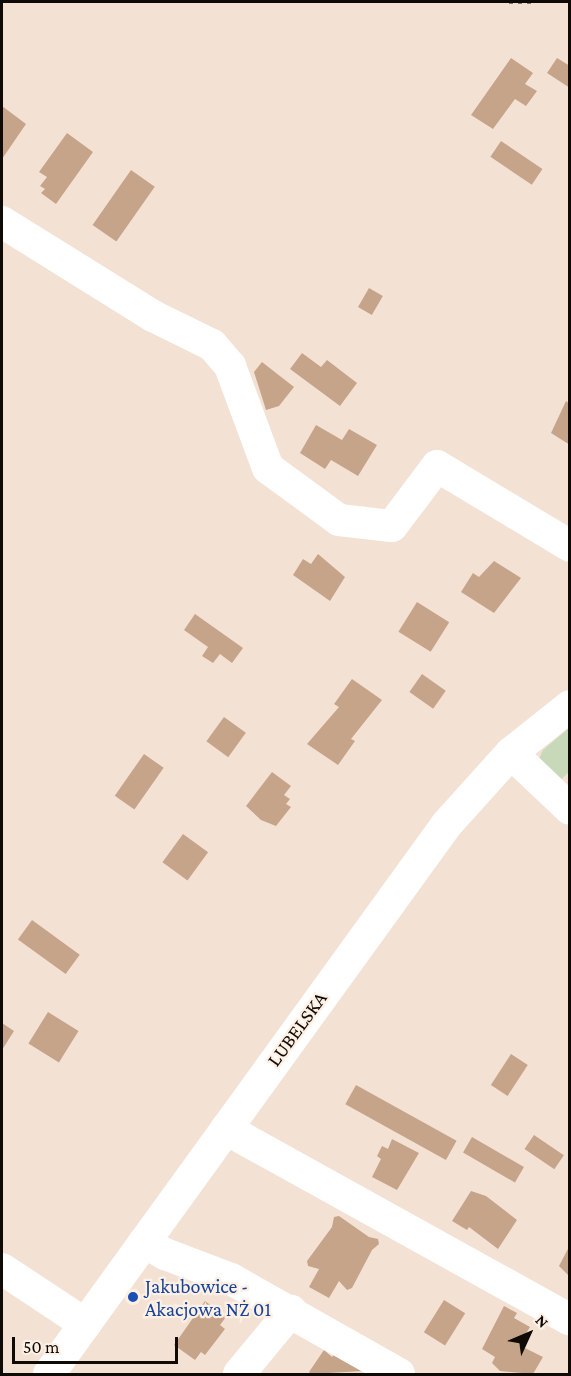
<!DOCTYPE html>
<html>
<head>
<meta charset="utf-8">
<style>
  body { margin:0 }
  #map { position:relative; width:571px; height:1376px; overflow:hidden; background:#f3e2d4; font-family:"Crimson Pro",serif }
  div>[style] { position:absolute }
  .green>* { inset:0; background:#c8d9b9 }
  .building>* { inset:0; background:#c6a489; transform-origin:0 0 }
  .path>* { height:4px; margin-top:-2px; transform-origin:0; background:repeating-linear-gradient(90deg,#80756c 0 4.5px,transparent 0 9px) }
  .minor>* { height:32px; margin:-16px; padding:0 16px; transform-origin:16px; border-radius:16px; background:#fff }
  .dots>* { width:16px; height:16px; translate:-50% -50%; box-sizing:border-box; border:3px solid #fef0e4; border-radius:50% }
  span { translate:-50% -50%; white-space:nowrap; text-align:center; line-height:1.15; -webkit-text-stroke:4.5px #fef0e4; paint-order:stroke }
  .street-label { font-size:20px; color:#0f0a06 }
  .transit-label { font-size:20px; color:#164399 }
  .left { translate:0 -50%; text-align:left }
  .frame { position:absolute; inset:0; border:3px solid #0f0a06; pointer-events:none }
  .north { position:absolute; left:499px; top:1304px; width:60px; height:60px; -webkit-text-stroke:4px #fef0e4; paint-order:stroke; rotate:46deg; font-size:16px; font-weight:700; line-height:24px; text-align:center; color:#0f0a06 }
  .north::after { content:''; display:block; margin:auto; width:21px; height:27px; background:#0f0a06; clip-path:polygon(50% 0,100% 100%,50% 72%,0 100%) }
  .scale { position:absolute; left:12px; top:1337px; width:166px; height:27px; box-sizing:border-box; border:3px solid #0f0a06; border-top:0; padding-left:8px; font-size:18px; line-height:21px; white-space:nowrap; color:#0f0a06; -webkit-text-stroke:4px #fef0e4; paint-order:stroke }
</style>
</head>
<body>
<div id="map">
  <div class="green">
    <div style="clip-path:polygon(569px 728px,569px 772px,554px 786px,538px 761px,543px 750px)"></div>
  </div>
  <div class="building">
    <div style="clip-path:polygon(511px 58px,533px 73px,525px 84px,537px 91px,526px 106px,515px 99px,493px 129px,471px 115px)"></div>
    <div style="clip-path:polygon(557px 58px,570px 66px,570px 88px,547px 73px)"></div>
    <div style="clip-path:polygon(2px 106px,26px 124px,2px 159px)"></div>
    <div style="clip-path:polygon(67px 133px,93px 152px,56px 204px,41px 193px,45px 189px,40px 186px,47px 177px,39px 172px)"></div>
    <div style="left:501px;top:141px;width:50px;height:19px;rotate:34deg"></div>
    <div style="left:131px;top:170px;width:29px;height:67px;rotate:35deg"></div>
    <div style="left:369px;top:288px;width:16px;height:22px;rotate:30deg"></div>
    <div style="clip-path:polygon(302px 353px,321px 367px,327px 360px,357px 383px,340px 406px,290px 369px)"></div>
    <div style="clip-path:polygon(262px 362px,294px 387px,279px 406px,266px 410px,254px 372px)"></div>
    <div style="clip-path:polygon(566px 401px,570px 404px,570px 445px,551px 433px)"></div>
    <div style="clip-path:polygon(316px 425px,342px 440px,349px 429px,377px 445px,358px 476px,331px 460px,325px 469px,300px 453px)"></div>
    <div style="clip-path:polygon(318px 554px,345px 577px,330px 601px,293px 575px,303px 559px,311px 564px)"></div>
    <div style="clip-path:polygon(494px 561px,521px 578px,494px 613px,461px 592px,473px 573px,479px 577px)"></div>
    <div style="left:417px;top:602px;width:38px;height:35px;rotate:32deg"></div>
    <div style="clip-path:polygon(195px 614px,243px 648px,232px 663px,220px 654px,213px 663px,202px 656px,208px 647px,184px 630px)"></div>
    <div style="left:422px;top:674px;width:29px;height:22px;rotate:35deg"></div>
    <div style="clip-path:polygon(352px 679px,382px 700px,351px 739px,355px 741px,338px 765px,307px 744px,339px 707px,334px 704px)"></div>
    <div style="left:224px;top:717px;width:27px;height:30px;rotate:36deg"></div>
    <div style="left:144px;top:754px;width:24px;height:51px;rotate:35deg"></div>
    <div style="clip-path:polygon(272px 772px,291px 786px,284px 795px,290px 799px,286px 804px,291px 807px,276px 826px,261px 820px,246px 806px)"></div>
    <div style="left:183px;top:834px;width:31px;height:35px;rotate:36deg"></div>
    <div style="left:32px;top:920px;width:59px;height:24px;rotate:36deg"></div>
    <div style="left:48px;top:1012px;width:36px;height:37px;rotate:32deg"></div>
    <div style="clip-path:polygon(2px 1023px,14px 1031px,2px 1050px)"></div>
    <div style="left:511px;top:1054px;width:20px;height:37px;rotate:33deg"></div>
    <div style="left:356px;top:1085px;width:115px;height:22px;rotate:29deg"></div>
    <div style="left:534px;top:1135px;width:36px;height:17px;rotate:34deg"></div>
    <div style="left:472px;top:1137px;width:60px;height:18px;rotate:30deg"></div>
    <div style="clip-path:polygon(392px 1139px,419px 1153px,397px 1190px,372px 1177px,381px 1159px,377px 1156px,382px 1146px,388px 1149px)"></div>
    <div style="clip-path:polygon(471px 1191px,486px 1196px,517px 1220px,498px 1249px,469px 1227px,467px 1230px,452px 1221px)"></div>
    <div style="clip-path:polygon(339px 1216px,369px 1237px,378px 1239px,379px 1244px,372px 1250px,352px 1288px,347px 1290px,339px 1281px,329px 1298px,309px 1287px,319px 1269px,308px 1266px,307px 1261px,332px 1227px,334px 1217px)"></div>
    <div style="clip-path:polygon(570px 1245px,570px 1277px,559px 1266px)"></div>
    <div style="left:444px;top:1300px;width:25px;height:38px;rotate:32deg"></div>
    <div style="clip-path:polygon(205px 1301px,226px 1317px,220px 1325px,225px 1329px,205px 1355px,201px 1352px,195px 1360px,174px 1345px)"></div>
    <div style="clip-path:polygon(504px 1306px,517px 1313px,514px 1318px,530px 1327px,519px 1345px,543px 1357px,533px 1374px,500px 1371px,492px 1363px,495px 1357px,482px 1349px)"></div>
    <div style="clip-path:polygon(324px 1350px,332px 1357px,336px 1352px,363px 1371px,311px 1374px,309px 1372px)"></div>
  </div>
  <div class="path">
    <div style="left:509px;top:2px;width:27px"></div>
  </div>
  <div class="minor">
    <div style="left:2px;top:222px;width:178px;rotate:31.9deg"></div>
    <div style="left:153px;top:316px;width:66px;rotate:26.2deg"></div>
    <div style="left:212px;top:345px;width:28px;rotate:49deg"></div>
    <div style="left:230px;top:366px;width:109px;rotate:69.6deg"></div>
    <div style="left:268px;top:468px;width:88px;rotate:36.2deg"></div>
    <div style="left:339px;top:520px;width:53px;rotate:6.5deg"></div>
    <div style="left:392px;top:526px;width:75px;rotate:-53.1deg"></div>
    <div style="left:437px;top:466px;width:155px;rotate:31deg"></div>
    <div style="left:511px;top:753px;width:81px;rotate:43.5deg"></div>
    <div style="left:226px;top:1129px;width:393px;rotate:29deg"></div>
    <div style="left:144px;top:1242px;width:24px;rotate:30deg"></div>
    <div style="left:165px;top:1254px;width:71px;rotate:20.7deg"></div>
    <div style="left:231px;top:1279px;width:193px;rotate:29.5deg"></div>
    <div style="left:2px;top:1269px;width:100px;rotate:33.5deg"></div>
    <div style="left:49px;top:1374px;width:679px;rotate:-54.11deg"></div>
    <div style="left:447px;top:824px;width:96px;rotate:-48deg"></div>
    <div style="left:511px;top:753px;width:75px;rotate:-38.5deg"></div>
    <div style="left:239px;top:1374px;width:82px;rotate:-50.5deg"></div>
  </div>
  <div class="dots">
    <div style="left:133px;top:1297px;background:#1a4fb4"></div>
  </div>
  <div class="street-label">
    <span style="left:297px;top:1029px;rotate:-54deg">LUBELSKA</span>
  </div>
  <div class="transit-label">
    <span class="left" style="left:145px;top:1298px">Jakubowice -<br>Akacjowa NŻ 01</span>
  </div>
  <div class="frame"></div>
  <div class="north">N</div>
  <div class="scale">50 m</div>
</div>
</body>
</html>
